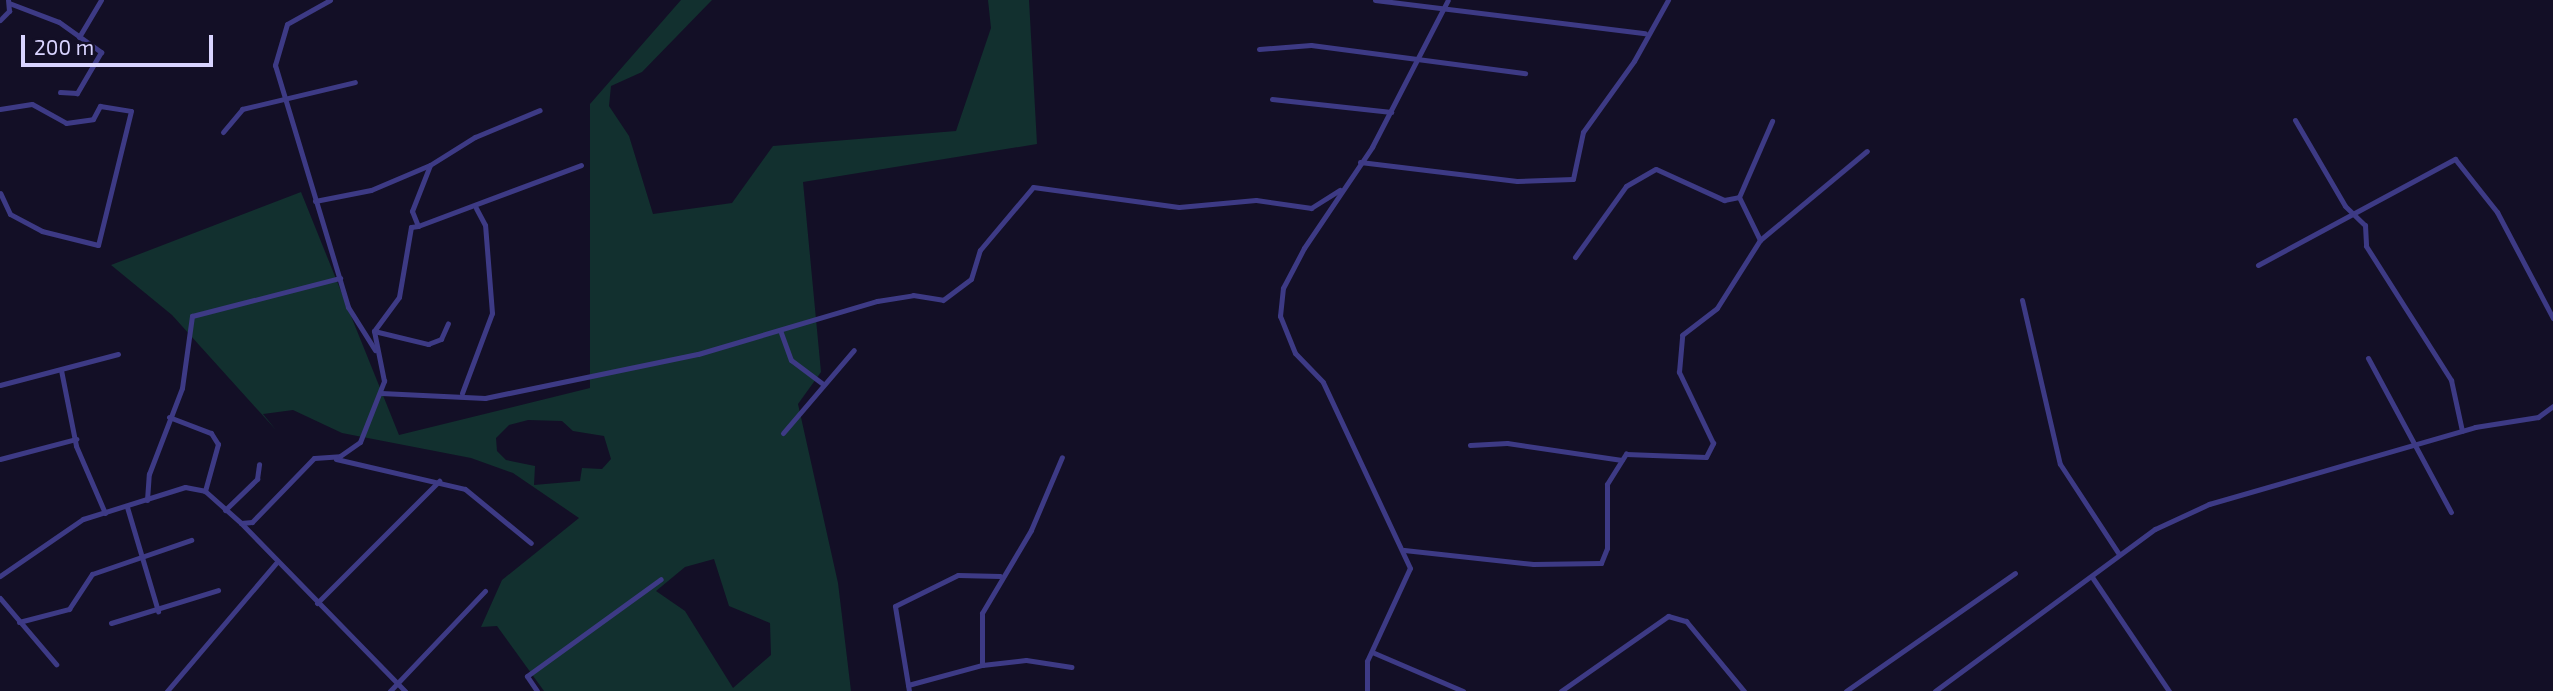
<!DOCTYPE html>
<html>
<head>
<meta charset="utf-8">
<style>
  body { margin:0 }
  #map { position:relative; width:2553px; height:691px; overflow:hidden; background:#130f26; font-family:"Exo 2",sans-serif }
  div>[style] { position:absolute }
  .green>* { inset:0; background:#12302f }
  .minor>* { height:5px; margin:-2.5px; padding:0 2.5px; transform-origin:2.5px; border-radius:2.5px; background:#3d3a85 }
  span { translate:-50% -50%; white-space:nowrap; text-align:center; line-height:1.15; -webkit-text-stroke:5px #130f26; paint-order:stroke }
  .scale { position:absolute; left:21px; top:35px; width:192px; height:32px; box-sizing:border-box; border:4px solid #d9d4ff; border-top:0; padding-left:9px; font-size:21px; line-height:24px; white-space:nowrap; color:#d9d4ff; -webkit-text-stroke:5px #130f26; paint-order:stroke }
</style>
</head>
<body>
<div id="map">
  <div class="green">
    <div style="clip-path:polygon(evenodd,681px 0,712px 0,642px 72px,611px 86px,609px 106px,629px 136px,653px 214px,732px 203px,773px 146px,956px 131px,991px 28px,988px 0,1029px 0,1037px 144px,803px 182px,821px 372px,798px 404px,838px 583px,851px 691px,544px 691px,497px 626px,481px 627px,502px 580px,579px 518px,513px 473px,471px 458px,342px 433px,293px 410px,263px 414px,276px 430px,172px 315px,111px 265px,301px 192px,399px 435px,590px 388px,590px 104px,681px 0,528px 420px,562px 421px,573px 431px,604px 436px,611px 459px,602px 469px,582px 468px,580px 481px,534px 485px,535px 466px,506px 460px,497px 451px,496px 438px,509px 425px,528px 420px,681px 0,714px 559px,729px 606px,770px 623px,771px 655px,733px 688px,685px 611px,656px 591px,685px 567px,714px 559px)"></div>
  </div>
  <div class="minor">
    <div style="left:330px;top:0;width:49px;rotate:150.8deg"></div>
    <div style="left:287px;top:24px;width:43px;rotate:106.3deg"></div>
    <div style="left:275px;top:65px;width:253px;rotate:73.2deg"></div>
    <div style="left:348px;top:307px;width:51px;rotate:57.9deg"></div>
    <div style="left:1375px;top:0;width:272px;rotate:7deg"></div>
    <div style="left:9px;top:3px;width:53px;rotate:20.8deg"></div>
    <div style="left:59px;top:22px;width:52px;rotate:35.5deg"></div>
    <div style="left:101px;top:52px;width:48px;rotate:120.3deg"></div>
    <div style="left:77px;top:93px;width:17px;rotate:-177deg"></div>
    <div style="left:0;top:20px;width:13px;rotate:-45deg"></div>
    <div style="left:9px;top:11px;width:11px;rotate:-95deg"></div>
    <div style="left:79px;top:37px;width:43px;rotate:-59.3deg"></div>
    <div style="left:1259px;top:49px;width:52px;rotate:-4.4deg"></div>
    <div style="left:1311px;top:45px;width:216px;rotate:7.5deg"></div>
    <div style="left:1272px;top:99px;width:120px;rotate:6.2deg"></div>
    <div style="left:0;top:109px;width:32px;rotate:-9deg"></div>
    <div style="left:32px;top:104px;width:39px;rotate:29deg"></div>
    <div style="left:66px;top:123px;width:27px;rotate:-8deg"></div>
    <div style="left:93px;top:119px;width:15px;rotate:-62deg"></div>
    <div style="left:100px;top:106px;width:31px;rotate:9deg"></div>
    <div style="left:131px;top:111px;width:138px;rotate:103.8deg"></div>
    <div style="left:98px;top:245px;width:58px;rotate:-166deg"></div>
    <div style="left:42px;top:231px;width:36px;rotate:-152deg"></div>
    <div style="left:10px;top:214px;width:23px;rotate:-115deg"></div>
    <div style="left:2295px;top:120px;width:99px;rotate:59.8deg"></div>
    <div style="left:2345px;top:206px;width:28px;rotate:44deg"></div>
    <div style="left:2365px;top:225px;width:21px;rotate:87deg"></div>
    <div style="left:2366px;top:246px;width:159px;rotate:57.6deg"></div>
    <div style="left:2451px;top:380px;width:52px;rotate:77.8deg"></div>
    <div style="left:223px;top:132px;width:30px;rotate:-50deg"></div>
    <div style="left:242px;top:109px;width:116px;rotate:-13.4deg"></div>
    <div style="left:1360px;top:162px;width:158px;rotate:6.9deg"></div>
    <div style="left:1517px;top:181px;width:56px;rotate:-2deg"></div>
    <div style="left:1573px;top:179px;width:48px;rotate:-78deg"></div>
    <div style="left:1583px;top:132px;width:87px;rotate:-54.3deg"></div>
    <div style="left:1634px;top:61px;width:70px;rotate:-60.9deg"></div>
    <div style="left:1739px;top:197px;width:48px;rotate:64deg"></div>
    <div style="left:315px;top:201px;width:57px;rotate:-11.1deg"></div>
    <div style="left:371px;top:190px;width:64px;rotate:-23deg"></div>
    <div style="left:418px;top:226px;width:174px;rotate:-20.5deg"></div>
    <div style="left:1575px;top:257px;width:87px;rotate:-54.3deg"></div>
    <div style="left:1626px;top:186px;width:34px;rotate:-30deg"></div>
    <div style="left:1656px;top:169px;width:75px;rotate:24.5deg"></div>
    <div style="left:1724px;top:200px;width:15px;rotate:-11deg"></div>
    <div style="left:1739px;top:197px;width:83px;rotate:-66.5deg"></div>
    <div style="left:2258px;top:265px;width:224px;rotate:-28.3deg"></div>
    <div style="left:2455px;top:159px;width:68px;rotate:51.6deg"></div>
    <div style="left:2497px;top:212px;width:120px;rotate:62.2deg"></div>
    <div style="left:2022px;top:300px;width:168px;rotate:77deg"></div>
    <div style="left:2060px;top:464px;width:108px;rotate:56.8deg"></div>
    <div style="left:780px;top:330px;width:32px;rotate:70deg"></div>
    <div style="left:791px;top:360px;width:40px;rotate:37deg"></div>
    <div style="left:374px;top:331px;width:56px;rotate:13.5deg"></div>
    <div style="left:428px;top:344px;width:14px;rotate:-21deg"></div>
    <div style="left:441px;top:339px;width:17px;rotate:-66deg"></div>
    <div style="left:2368px;top:358px;width:175px;rotate:61.7deg"></div>
    <div style="left:61px;top:370px;width:77px;rotate:78.8deg"></div>
    <div style="left:76px;top:446px;width:73px;rotate:66.6deg"></div>
    <div style="left:0;top:385px;width:122px;rotate:-14.7deg"></div>
    <div style="left:381px;top:393px;width:104px;rotate:2.8deg"></div>
    <div style="left:485px;top:398px;width:217px;rotate:-11.7deg"></div>
    <div style="left:698px;top:354px;width:187px;rotate:-16.5deg"></div>
    <div style="left:877px;top:301px;width:36px;rotate:-9deg"></div>
    <div style="left:913px;top:295px;width:30px;rotate:9deg"></div>
    <div style="left:943px;top:300px;width:35px;rotate:-37deg"></div>
    <div style="left:971px;top:279px;width:30px;rotate:-73deg"></div>
    <div style="left:980px;top:250px;width:82px;rotate:-49.9deg"></div>
    <div style="left:1033px;top:187px;width:147px;rotate:7.8deg"></div>
    <div style="left:1179px;top:207px;width:77px;rotate:-5.2deg"></div>
    <div style="left:1256px;top:200px;width:56px;rotate:8.3deg"></div>
    <div style="left:1311px;top:208px;width:34px;rotate:-32deg"></div>
    <div style="left:462px;top:393px;width:85px;rotate:-69.4deg"></div>
    <div style="left:492px;top:313px;width:88px;rotate:-94.5deg"></div>
    <div style="left:485px;top:225px;width:19px;rotate:-118deg"></div>
    <div style="left:169px;top:417px;width:45px;rotate:20.9deg"></div>
    <div style="left:211px;top:433px;width:13px;rotate:58deg"></div>
    <div style="left:218px;top:444px;width:49px;rotate:105.5deg"></div>
    <div style="left:783px;top:433px;width:109px;rotate:-49.5deg"></div>
    <div style="left:1470px;top:445px;width:37px;rotate:-3deg"></div>
    <div style="left:1507px;top:443px;width:116px;rotate:8.4deg"></div>
    <div style="left:0;top:459px;width:79px;rotate:-14.7deg"></div>
    <div style="left:336px;top:459px;width:132px;rotate:13.1deg"></div>
    <div style="left:465px;top:489px;width:85px;rotate:39.3deg"></div>
    <div style="left:147px;top:500px;width:26px;rotate:-86deg"></div>
    <div style="left:149px;top:474px;width:92px;rotate:-69deg"></div>
    <div style="left:182px;top:388px;width:73px;rotate:-82.1deg"></div>
    <div style="left:192px;top:316px;width:153px;rotate:-14.4deg"></div>
    <div style="left:127px;top:507px;width:109px;rotate:73.4deg"></div>
    <div style="left:225px;top:510px;width:45px;rotate:-44.1deg"></div>
    <div style="left:257px;top:479px;width:15px;rotate:-82deg"></div>
    <div style="left:241px;top:523px;width:235px;rotate:45.7deg"></div>
    <div style="left:1404px;top:550px;width:130px;rotate:6.2deg"></div>
    <div style="left:1533px;top:564px;width:68px;rotate:-0.8deg"></div>
    <div style="left:1601px;top:563px;width:16px;rotate:-68deg"></div>
    <div style="left:1607px;top:548px;width:64px;rotate:-90deg"></div>
    <div style="left:1607px;top:484px;width:36px;rotate:-58deg"></div>
    <div style="left:1626px;top:454px;width:80px;rotate:2.1deg"></div>
    <div style="left:1706px;top:457px;width:16px;rotate:-63deg"></div>
    <div style="left:1713px;top:443px;width:79px;rotate:-115.6deg"></div>
    <div style="left:1679px;top:372px;width:37px;rotate:-85deg"></div>
    <div style="left:1682px;top:335px;width:44px;rotate:-37.6deg"></div>
    <div style="left:1717px;top:308px;width:80px;rotate:-57.7deg"></div>
    <div style="left:1760px;top:240px;width:139px;rotate:-39.8deg"></div>
    <div style="left:0;top:576px;width:101px;rotate:-34.5deg"></div>
    <div style="left:83px;top:519px;width:107px;rotate:-17.4deg"></div>
    <div style="left:185px;top:487px;width:20px;rotate:11deg"></div>
    <div style="left:205px;top:491px;width:48px;rotate:41.6deg"></div>
    <div style="left:241px;top:523px;width:11px;rotate:-5deg"></div>
    <div style="left:252px;top:522px;width:89px;rotate:-45.9deg"></div>
    <div style="left:314px;top:458px;width:26px;rotate:-4deg"></div>
    <div style="left:340px;top:456px;width:24px;rotate:-35deg"></div>
    <div style="left:360px;top:442px;width:66px;rotate:-68.5deg"></div>
    <div style="left:384px;top:381px;width:51px;rotate:-101.3deg"></div>
    <div style="left:374px;top:331px;width:42px;rotate:-53.7deg"></div>
    <div style="left:399px;top:297px;width:71px;rotate:-80.3deg"></div>
    <div style="left:411px;top:227px;width:7px;rotate:-8deg"></div>
    <div style="left:418px;top:226px;width:16px;rotate:-112deg"></div>
    <div style="left:412px;top:211px;width:49px;rotate:-68.6deg"></div>
    <div style="left:430px;top:165px;width:53px;rotate:-31.9deg"></div>
    <div style="left:475px;top:137px;width:70px;rotate:-22.6deg"></div>
    <div style="left:2092px;top:577px;width:138px;rotate:56deg"></div>
    <div style="left:0;top:598px;width:87px;rotate:49.7deg"></div>
    <div style="left:317px;top:603px;width:173px;rotate:-45deg"></div>
    <div style="left:19px;top:622px;width:52px;rotate:-14.6deg"></div>
    <div style="left:69px;top:609px;width:42px;rotate:-56.7deg"></div>
    <div style="left:92px;top:574px;width:105px;rotate:-19deg"></div>
    <div style="left:111px;top:623px;width:112px;rotate:-17.1deg"></div>
    <div style="left:1372px;top:652px;width:99px;rotate:23.2deg"></div>
    <div style="left:982px;top:665px;width:52px;rotate:-90deg"></div>
    <div style="left:982px;top:613px;width:96px;rotate:-59.4deg"></div>
    <div style="left:1031px;top:530px;width:79px;rotate:-67deg"></div>
    <div style="left:908px;top:685px;width:77px;rotate:-15.1deg"></div>
    <div style="left:982px;top:665px;width:44px;rotate:-6.5deg"></div>
    <div style="left:1026px;top:660px;width:46px;rotate:8.8deg"></div>
    <div style="left:167px;top:691px;width:168px;rotate:-49.6deg"></div>
    <div style="left:390px;top:691px;width:138px;rotate:-46.5deg"></div>
    <div style="left:537px;top:691px;width:18px;rotate:-124deg"></div>
    <div style="left:527px;top:676px;width:165px;rotate:-35.9deg"></div>
    <div style="left:909px;top:691px;width:86px;rotate:-99.4deg"></div>
    <div style="left:895px;top:606px;width:70px;rotate:-26.2deg"></div>
    <div style="left:958px;top:575px;width:42px;rotate:1.4deg"></div>
    <div style="left:1367px;top:691px;width:30px;rotate:-90deg"></div>
    <div style="left:1367px;top:661px;width:102px;rotate:-65.2deg"></div>
    <div style="left:1410px;top:568px;width:205px;rotate:-115.1deg"></div>
    <div style="left:1323px;top:382px;width:40px;rotate:-134deg"></div>
    <div style="left:1295px;top:353px;width:40px;rotate:-112deg"></div>
    <div style="left:1280px;top:316px;width:28px;rotate:-84deg"></div>
    <div style="left:1283px;top:288px;width:45px;rotate:-62.3deg"></div>
    <div style="left:1304px;top:248px;width:122px;rotate:-56deg"></div>
    <div style="left:1372px;top:147px;width:165px;rotate:-62.7deg"></div>
    <div style="left:1561px;top:691px;width:131px;rotate:-35deg"></div>
    <div style="left:1668px;top:616px;width:19px;rotate:16deg"></div>
    <div style="left:1686px;top:621px;width:91px;rotate:50.4deg"></div>
    <div style="left:1846px;top:691px;width:206px;rotate:-34.9deg"></div>
    <div style="left:1935px;top:691px;width:273px;rotate:-36.4deg"></div>
    <div style="left:2155px;top:529px;width:60px;rotate:-24.8deg"></div>
    <div style="left:2209px;top:504px;width:277px;rotate:-16.1deg"></div>
    <div style="left:2475px;top:427px;width:64px;rotate:-9deg"></div>
    <div style="left:2538px;top:417px;width:19px;rotate:-36deg"></div>
  </div>
  <div class="scale">200 m</div>
</div>
</body>
</html>
